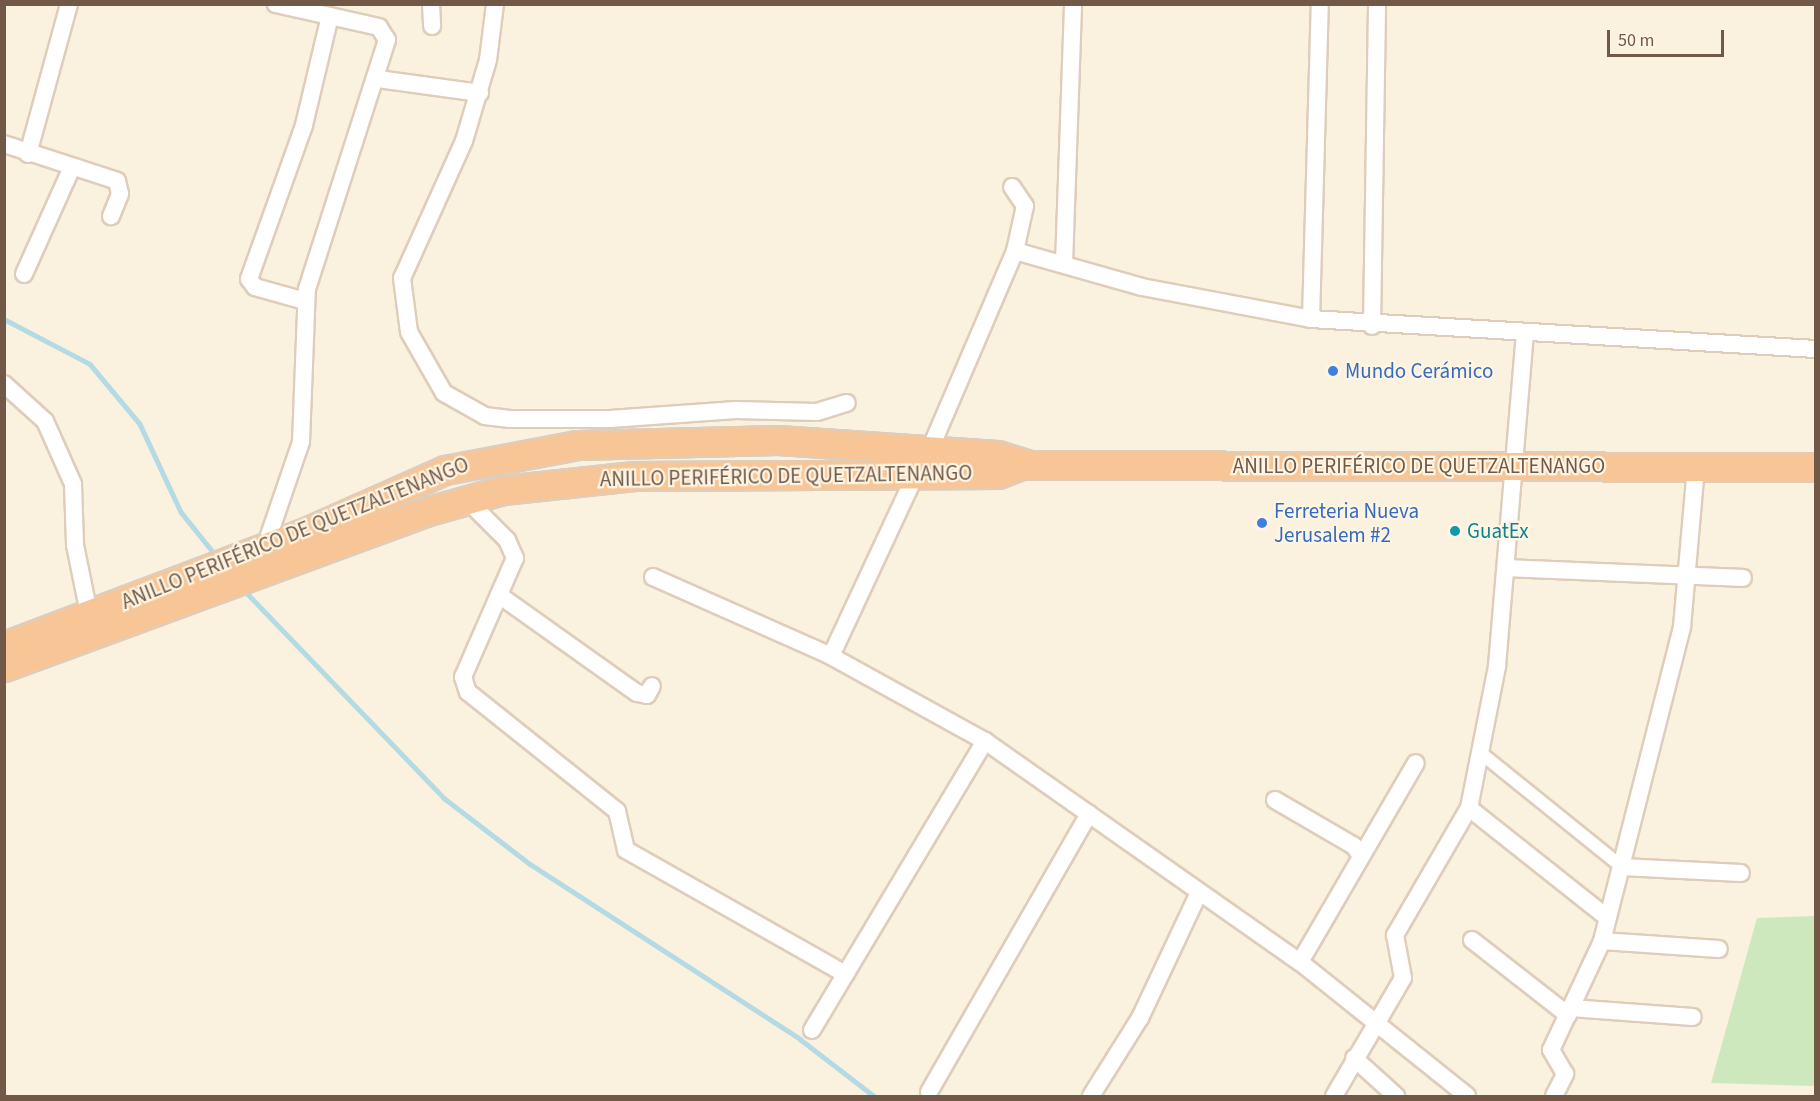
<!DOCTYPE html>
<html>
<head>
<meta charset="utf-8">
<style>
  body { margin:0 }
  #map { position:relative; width:1820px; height:1101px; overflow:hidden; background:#fbf1df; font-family:"Source Sans 3",sans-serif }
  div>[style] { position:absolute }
  .green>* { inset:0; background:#cee8be }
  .stream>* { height:4.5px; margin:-2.25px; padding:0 2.25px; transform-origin:2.25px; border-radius:2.25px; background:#b4dbe4 }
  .roads { filter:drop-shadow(2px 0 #dfcdbb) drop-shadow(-2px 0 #dfcdbb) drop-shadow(0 2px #dfcdbb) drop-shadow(0 -2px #dfcdbb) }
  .pedestrian>* { height:12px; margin:-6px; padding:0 6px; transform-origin:6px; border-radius:6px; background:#fff }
  .minor>* { height:16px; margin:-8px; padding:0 8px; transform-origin:8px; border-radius:8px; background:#fff }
  .trunk>* { height:27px; margin:-13.5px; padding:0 13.5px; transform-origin:13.5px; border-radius:13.5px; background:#f8c696 }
  .dots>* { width:16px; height:16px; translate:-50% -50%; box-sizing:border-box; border:3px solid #fff5e4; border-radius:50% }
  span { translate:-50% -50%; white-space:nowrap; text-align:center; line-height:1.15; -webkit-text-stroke:4.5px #fff5e4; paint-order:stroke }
  .shop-label { font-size:21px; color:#366cbe }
  .left { translate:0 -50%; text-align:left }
  .street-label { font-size:21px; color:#715847 }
  .culture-label { font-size:21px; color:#0d838f }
  .frame { position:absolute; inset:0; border:6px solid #715847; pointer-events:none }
  .scale { position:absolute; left:1607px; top:30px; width:117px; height:27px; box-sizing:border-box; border:3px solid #715847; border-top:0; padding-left:8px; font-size:18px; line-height:21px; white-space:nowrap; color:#715847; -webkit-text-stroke:4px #fff5e4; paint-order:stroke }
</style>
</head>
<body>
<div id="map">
  <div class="green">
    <div style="clip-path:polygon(1815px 916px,1815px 1086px,1711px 1083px,1757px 918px)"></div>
  </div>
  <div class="stream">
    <div style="left:4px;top:319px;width:97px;rotate:27.6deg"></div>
    <div style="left:90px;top:364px;width:78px;rotate:50.2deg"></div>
    <div style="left:140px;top:424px;width:97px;rotate:65deg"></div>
    <div style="left:181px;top:512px;width:58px;rotate:51.3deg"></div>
    <div style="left:243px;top:589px;width:290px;rotate:46.1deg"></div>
    <div style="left:444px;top:798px;width:108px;rotate:37.5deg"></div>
    <div style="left:530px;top:864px;width:322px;rotate:32.9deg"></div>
    <div style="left:800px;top:1039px;width:93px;rotate:37.6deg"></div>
  </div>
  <div class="roads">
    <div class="pedestrian">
      <div style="left:1482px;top:754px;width:180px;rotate:38.9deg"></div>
    </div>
    <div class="minor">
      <div style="left:431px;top:4px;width:22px;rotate:87deg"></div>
      <div style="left:495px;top:4px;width:56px;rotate:97.1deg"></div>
      <div style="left:488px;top:60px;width:84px;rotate:106.5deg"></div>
      <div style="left:464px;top:141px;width:150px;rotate:114.3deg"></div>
      <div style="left:402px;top:278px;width:54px;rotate:82.6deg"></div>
      <div style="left:409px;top:332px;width:70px;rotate:60.2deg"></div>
      <div style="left:444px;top:393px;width:47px;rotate:29.3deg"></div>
      <div style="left:485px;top:416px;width:25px;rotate:7deg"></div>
      <div style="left:510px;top:419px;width:100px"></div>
      <div style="left:610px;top:419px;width:126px;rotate:-4.1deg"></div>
      <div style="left:736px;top:410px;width:81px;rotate:1.4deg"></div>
      <div style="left:817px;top:412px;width:31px;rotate:-17deg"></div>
      <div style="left:378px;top:79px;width:103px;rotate:7.8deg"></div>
      <div style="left:4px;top:144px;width:119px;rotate:18.1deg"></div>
      <div style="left:117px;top:181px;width:13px;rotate:77deg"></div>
      <div style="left:120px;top:194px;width:24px;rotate:112deg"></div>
      <div style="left:28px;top:154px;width:156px;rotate:-74.7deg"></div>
      <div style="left:1015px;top:251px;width:132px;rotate:15.8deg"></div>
      <div style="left:1142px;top:287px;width:172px;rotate:10.7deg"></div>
      <div style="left:1311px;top:319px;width:506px;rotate:3.4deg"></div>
      <div style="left:1064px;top:264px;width:260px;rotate:-88deg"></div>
      <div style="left:24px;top:274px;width:117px;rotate:-65.8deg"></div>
      <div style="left:305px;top:301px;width:52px;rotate:-164.4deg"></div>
      <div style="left:255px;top:287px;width:10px;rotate:-127deg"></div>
      <div style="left:249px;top:279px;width:164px;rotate:-70.3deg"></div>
      <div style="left:304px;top:125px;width:112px;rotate:-76.6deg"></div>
      <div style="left:1311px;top:319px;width:315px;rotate:-88.4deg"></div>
      <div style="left:1372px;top:326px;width:322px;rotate:-89.1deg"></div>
      <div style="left:4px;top:384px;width:55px;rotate:42.1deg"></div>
      <div style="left:45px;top:421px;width:69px;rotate:66deg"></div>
      <div style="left:73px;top:484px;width:61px;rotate:88.1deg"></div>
      <div style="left:75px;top:545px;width:70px;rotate:78.5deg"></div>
      <div style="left:928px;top:454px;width:221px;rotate:-66.8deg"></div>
      <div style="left:1015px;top:251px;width:46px;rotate:-77.5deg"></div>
      <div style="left:1025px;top:206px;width:23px;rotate:-124deg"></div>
      <div style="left:467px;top:500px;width:57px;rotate:45deg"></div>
      <div style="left:507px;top:540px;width:20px;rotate:66deg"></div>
      <div style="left:515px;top:558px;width:130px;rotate:113.6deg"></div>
      <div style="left:463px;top:677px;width:16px;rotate:72deg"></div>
      <div style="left:468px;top:692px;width:191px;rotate:38.6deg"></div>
      <div style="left:617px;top:811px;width:40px;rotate:77deg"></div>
      <div style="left:626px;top:850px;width:252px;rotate:29.5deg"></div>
      <div style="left:265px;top:547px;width:111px;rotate:-71.1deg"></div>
      <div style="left:301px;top:442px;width:153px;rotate:-87.8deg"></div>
      <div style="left:307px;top:289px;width:262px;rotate:-72.2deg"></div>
      <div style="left:387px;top:40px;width:15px;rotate:-122deg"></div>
      <div style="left:379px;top:27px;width:106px;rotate:-167.4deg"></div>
      <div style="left:1507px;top:568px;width:236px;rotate:2.4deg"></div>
      <div style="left:653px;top:577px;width:195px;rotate:23.9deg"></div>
      <div style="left:831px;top:656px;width:176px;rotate:28.9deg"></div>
      <div style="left:985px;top:741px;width:385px;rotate:35.1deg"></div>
      <div style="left:1300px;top:962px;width:214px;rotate:38.7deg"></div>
      <div style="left:499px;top:595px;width:169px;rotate:35.4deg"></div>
      <div style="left:637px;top:693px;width:10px;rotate:11deg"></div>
      <div style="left:647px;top:695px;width:10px;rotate:-61deg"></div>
      <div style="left:831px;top:656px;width:201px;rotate:-65deg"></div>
      <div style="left:1275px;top:800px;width:91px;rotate:30.2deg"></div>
      <div style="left:1354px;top:846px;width:12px;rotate:55deg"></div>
      <div style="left:1469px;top:808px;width:177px;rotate:38.4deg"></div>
      <div style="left:1622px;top:867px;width:119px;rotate:2.9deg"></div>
      <div style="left:1472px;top:940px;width:122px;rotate:38deg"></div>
      <div style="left:1602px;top:941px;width:117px;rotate:3.9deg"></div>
      <div style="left:1300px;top:962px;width:230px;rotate:-59.8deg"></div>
      <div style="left:1571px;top:1008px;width:122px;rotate:4.2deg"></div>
      <div style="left:812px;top:1030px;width:337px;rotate:-59.1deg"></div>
      <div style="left:1354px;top:1058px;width:57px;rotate:42.1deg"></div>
      <div style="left:929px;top:1092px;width:321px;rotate:-60.1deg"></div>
      <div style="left:1091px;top:1096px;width:92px;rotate:-57.9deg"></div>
      <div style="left:1140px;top:1018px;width:136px;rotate:-64.8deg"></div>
      <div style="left:1334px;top:1096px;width:137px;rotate:-59.7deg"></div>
      <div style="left:1403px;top:978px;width:44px;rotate:-100.5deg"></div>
      <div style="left:1395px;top:935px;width:147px;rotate:-59.8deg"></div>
      <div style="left:1469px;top:808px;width:145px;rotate:-78.8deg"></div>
      <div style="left:1497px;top:666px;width:334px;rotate:-85.2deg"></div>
      <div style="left:1554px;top:1096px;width:25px;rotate:-63deg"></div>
      <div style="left:1565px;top:1074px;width:28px;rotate:-120deg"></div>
      <div style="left:1551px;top:1050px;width:120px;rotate:-64.9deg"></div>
      <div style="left:1602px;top:941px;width:324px;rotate:-75.7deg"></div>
      <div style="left:1682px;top:627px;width:161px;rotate:-85deg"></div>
    </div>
    <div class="trunk">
      <div style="left:4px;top:646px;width:317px;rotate:-20.7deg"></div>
      <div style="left:301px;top:534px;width:158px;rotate:-24deg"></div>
      <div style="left:445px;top:470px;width:134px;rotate:-10.7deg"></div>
      <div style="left:577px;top:445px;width:201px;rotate:-1.4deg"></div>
      <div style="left:778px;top:440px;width:220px;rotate:3.9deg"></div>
      <div style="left:997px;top:455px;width:34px;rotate:17deg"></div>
      <div style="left:1029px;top:465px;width:787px;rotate:0.15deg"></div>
      <div style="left:4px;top:667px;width:449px;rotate:-20.2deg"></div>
      <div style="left:425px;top:512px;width:81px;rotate:-15.8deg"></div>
      <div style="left:503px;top:490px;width:132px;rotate:-6.1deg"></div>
      <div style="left:634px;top:476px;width:364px;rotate:-0.3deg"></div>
      <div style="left:998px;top:474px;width:26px;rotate:-21deg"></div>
    </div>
  </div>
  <div class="dots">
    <div style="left:1333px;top:371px;background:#3f7fe0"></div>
    <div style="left:1262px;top:523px;background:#3f7fe0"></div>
    <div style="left:1455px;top:531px;background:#0f9aa8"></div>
  </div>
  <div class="shop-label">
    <span class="left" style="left:1345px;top:371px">Mundo Cerámico</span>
    <span class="left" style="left:1274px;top:523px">Ferreteria Nueva<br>Jerusalem #2</span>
  </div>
  <div class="street-label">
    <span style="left:1419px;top:466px">ANILLO PERIFÉRICO DE QUETZALTENANGO</span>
    <span style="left:786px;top:476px;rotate:-1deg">ANILLO PERIFÉRICO DE QUETZALTENANGO</span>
    <span style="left:295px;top:533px;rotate:-22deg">ANILLO PERIFÉRICO DE QUETZALTENANGO</span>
  </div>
  <div class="culture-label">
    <span class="left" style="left:1467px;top:531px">GuatEx</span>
  </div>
  <div class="frame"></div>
  <div class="scale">50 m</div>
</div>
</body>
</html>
